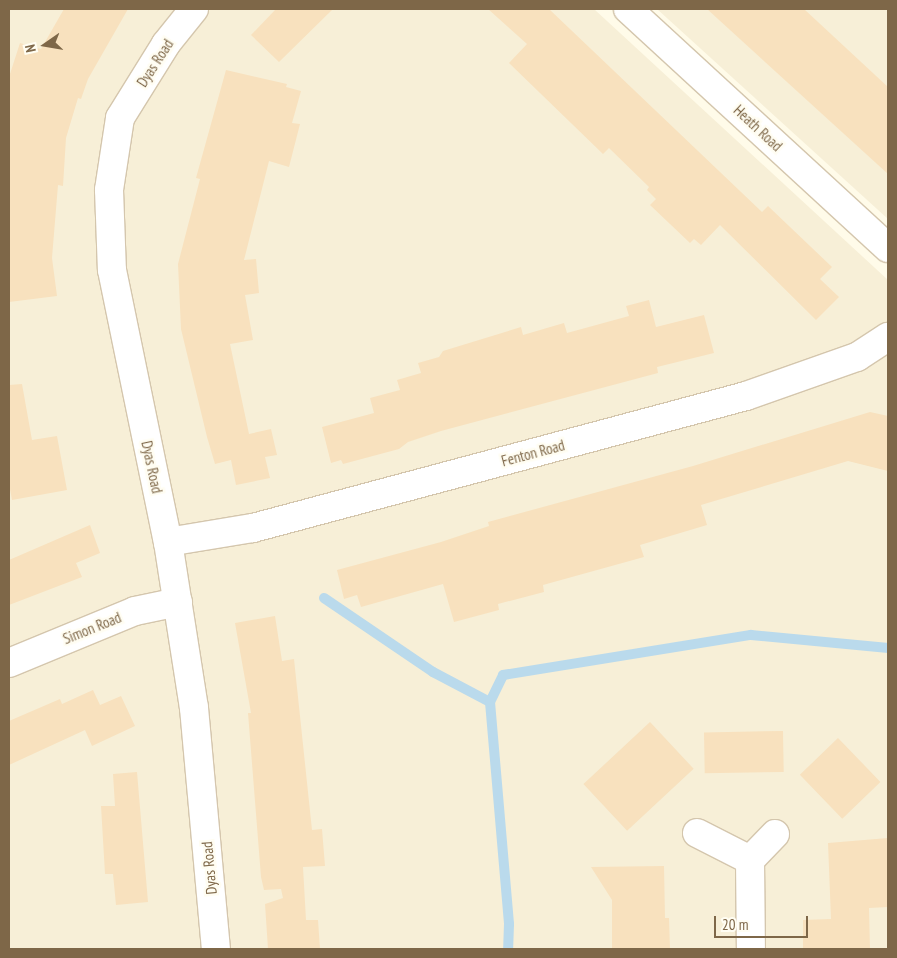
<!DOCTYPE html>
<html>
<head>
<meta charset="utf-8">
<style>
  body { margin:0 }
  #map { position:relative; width:897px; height:958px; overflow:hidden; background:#fffbe9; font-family:"PT Sans Narrow",sans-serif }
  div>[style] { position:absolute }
  .residential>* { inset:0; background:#f7efd7 }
  .stream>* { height:10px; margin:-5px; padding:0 5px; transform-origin:5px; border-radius:5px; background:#badaec }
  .building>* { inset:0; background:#f8e1be; transform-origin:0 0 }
  .roads { filter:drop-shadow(1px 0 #d4c6ad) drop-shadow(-1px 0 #d4c6ad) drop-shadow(0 1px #d4c6ad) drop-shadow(0 -1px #d4c6ad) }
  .minor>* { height:28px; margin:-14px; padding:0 14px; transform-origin:14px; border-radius:14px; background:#fff }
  span { translate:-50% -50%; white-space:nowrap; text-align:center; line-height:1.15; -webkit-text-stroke:5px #fffdf2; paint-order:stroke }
  .street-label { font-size:15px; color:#7e6748 }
  .frame { position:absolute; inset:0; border:10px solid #7e6748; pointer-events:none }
  .north { position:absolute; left:20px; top:20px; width:50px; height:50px; -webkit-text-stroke:4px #fffdf2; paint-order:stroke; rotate:257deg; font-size:14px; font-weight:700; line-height:20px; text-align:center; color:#7e6748 }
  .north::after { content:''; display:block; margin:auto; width:18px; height:22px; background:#7e6748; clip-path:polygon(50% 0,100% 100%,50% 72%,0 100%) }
  .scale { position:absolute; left:714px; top:916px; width:94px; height:22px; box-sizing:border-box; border:2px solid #7e6748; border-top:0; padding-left:6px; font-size:15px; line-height:18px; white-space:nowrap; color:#7e6748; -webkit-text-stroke:4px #fffdf2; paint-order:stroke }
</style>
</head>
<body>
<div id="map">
  <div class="residential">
    <div style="clip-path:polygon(9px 9px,594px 9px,888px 280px,888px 949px,9px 949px)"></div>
    <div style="clip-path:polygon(657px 9px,888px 9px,888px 219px)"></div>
  </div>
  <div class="stream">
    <div style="left:324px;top:598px;width:132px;rotate:34.2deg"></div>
    <div style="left:433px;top:672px;width:64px;rotate:27.8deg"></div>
    <div style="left:490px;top:702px;width:223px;rotate:85.1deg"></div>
    <div style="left:509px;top:924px;width:25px;rotate:92deg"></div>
    <div style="left:490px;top:702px;width:30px;rotate:-64deg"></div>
    <div style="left:503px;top:675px;width:251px;rotate:-9.2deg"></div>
    <div style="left:751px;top:635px;width:138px;rotate:5.4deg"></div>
  </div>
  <div class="building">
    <div style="clip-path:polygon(64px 9px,128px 9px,88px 79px,81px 99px,78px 98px,66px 138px,63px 186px,58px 185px,52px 258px,57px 296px,9px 302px,9px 77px,20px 43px,41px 49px)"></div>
    <div style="clip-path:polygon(276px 9px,333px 9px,279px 62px,251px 35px)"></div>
    <div style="clip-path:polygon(488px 9px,549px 9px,762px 212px,768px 206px,832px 267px,820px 279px,839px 297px,816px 320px,720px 225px,701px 245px,694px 239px,690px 243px,650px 205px,656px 199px,647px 190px,649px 187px,609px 148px,603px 154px,509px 63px,527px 44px)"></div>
    <div style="clip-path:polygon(707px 9px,804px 9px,888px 87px,888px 174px)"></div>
    <div style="clip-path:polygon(226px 70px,287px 84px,286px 87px,301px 91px,292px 123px,300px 124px,289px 167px,269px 161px,244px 260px,256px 259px,259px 293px,245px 295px,253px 340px,230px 344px,249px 434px,271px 429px,277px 455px,265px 457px,270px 478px,236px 485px,231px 460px,215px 464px,207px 437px,181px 329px,178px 264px,200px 179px,196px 178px)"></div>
    <div style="clip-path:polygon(649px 300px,656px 327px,704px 315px,714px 353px,657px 367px,658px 373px,441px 431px,408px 442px,399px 449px,343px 464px,341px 460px,331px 463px,322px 427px,374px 413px,370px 398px,400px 390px,397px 380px,421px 373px,418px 363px,439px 357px,443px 351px,521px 327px,523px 335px,564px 323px,567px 333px,629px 316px,626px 306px)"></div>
    <div style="clip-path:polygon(22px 384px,32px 440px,57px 436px,67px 490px,12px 500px,9px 484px,9px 385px)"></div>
    <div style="clip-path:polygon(870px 412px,888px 416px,888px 471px,848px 461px,701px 505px,707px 525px,640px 545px,644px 557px,543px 585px,544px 592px,498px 604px,499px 610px,454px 622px,443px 584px,361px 607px,357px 595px,344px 599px,337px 570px,441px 542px,489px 526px,488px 522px,693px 466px)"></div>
    <div style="clip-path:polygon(90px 525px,100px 553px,76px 563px,82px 577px,9px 605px,9px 560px)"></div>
    <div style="clip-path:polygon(275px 616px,282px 661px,294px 659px,312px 830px,322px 829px,325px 866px,303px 867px,306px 920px,318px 920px,320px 949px,268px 949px,265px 904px,283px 898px,281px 889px,264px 890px,261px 877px,248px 713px,251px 713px,235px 623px)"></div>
    <div style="clip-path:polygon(93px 690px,100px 705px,121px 696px,135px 726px,92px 746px,85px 730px,9px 765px,9px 721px,60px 699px,62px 704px)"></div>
    <div style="left:650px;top:722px;width:64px;height:91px;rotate:47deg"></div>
    <div style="left:783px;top:731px;width:41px;height:79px;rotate:89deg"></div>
    <div style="left:838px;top:738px;width:61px;height:53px;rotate:46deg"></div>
    <div style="clip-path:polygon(137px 772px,148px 902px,116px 905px,113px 874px,105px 874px,101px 806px,115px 806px,113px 774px)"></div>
    <div style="clip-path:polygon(888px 838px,888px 907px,869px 908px,870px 949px,803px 949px,803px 920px,831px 919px,828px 843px)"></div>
    <div style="clip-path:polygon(664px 866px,665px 918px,669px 918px,670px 949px,612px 948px,612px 900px,591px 867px)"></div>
  </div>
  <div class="roads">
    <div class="minor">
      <div style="left:194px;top:9px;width:45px;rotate:128.7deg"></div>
      <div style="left:166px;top:44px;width:87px;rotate:121.9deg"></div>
      <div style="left:120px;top:118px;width:73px;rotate:98.7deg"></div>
      <div style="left:109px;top:190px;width:80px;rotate:87.9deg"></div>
      <div style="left:112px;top:270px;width:278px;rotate:78.4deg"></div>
      <div style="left:168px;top:542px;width:168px;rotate:81.1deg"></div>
      <div style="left:194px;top:708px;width:242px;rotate:84.8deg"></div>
      <div style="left:628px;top:9px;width:353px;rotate:42.6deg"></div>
      <div style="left:168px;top:542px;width:86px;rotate:-9.4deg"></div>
      <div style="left:253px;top:528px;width:510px;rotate:-14.99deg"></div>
      <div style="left:746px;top:396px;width:118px;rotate:-19.4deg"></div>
      <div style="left:857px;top:357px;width:37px;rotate:-33deg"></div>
      <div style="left:9px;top:663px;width:136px;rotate:-22.4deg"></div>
      <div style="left:135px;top:611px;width:44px;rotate:-11.8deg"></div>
      <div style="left:697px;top:833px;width:59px;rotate:27deg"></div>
      <div style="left:750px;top:860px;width:36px;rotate:-46deg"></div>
      <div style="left:750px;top:860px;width:89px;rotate:89.4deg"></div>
    </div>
  </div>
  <div class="street-label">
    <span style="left:155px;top:63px;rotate:-57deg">Dyas Road</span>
    <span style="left:758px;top:128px;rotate:43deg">Heath Road</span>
    <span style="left:533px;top:453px;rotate:-15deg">Fenton Road</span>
    <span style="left:152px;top:467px;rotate:78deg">Dyas Road</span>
    <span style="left:92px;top:628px;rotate:-22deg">Simon Road</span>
    <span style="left:209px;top:868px;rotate:-95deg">Dyas Road</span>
  </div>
  <div class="frame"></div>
  <div class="north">N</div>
  <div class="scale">20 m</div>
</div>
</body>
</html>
